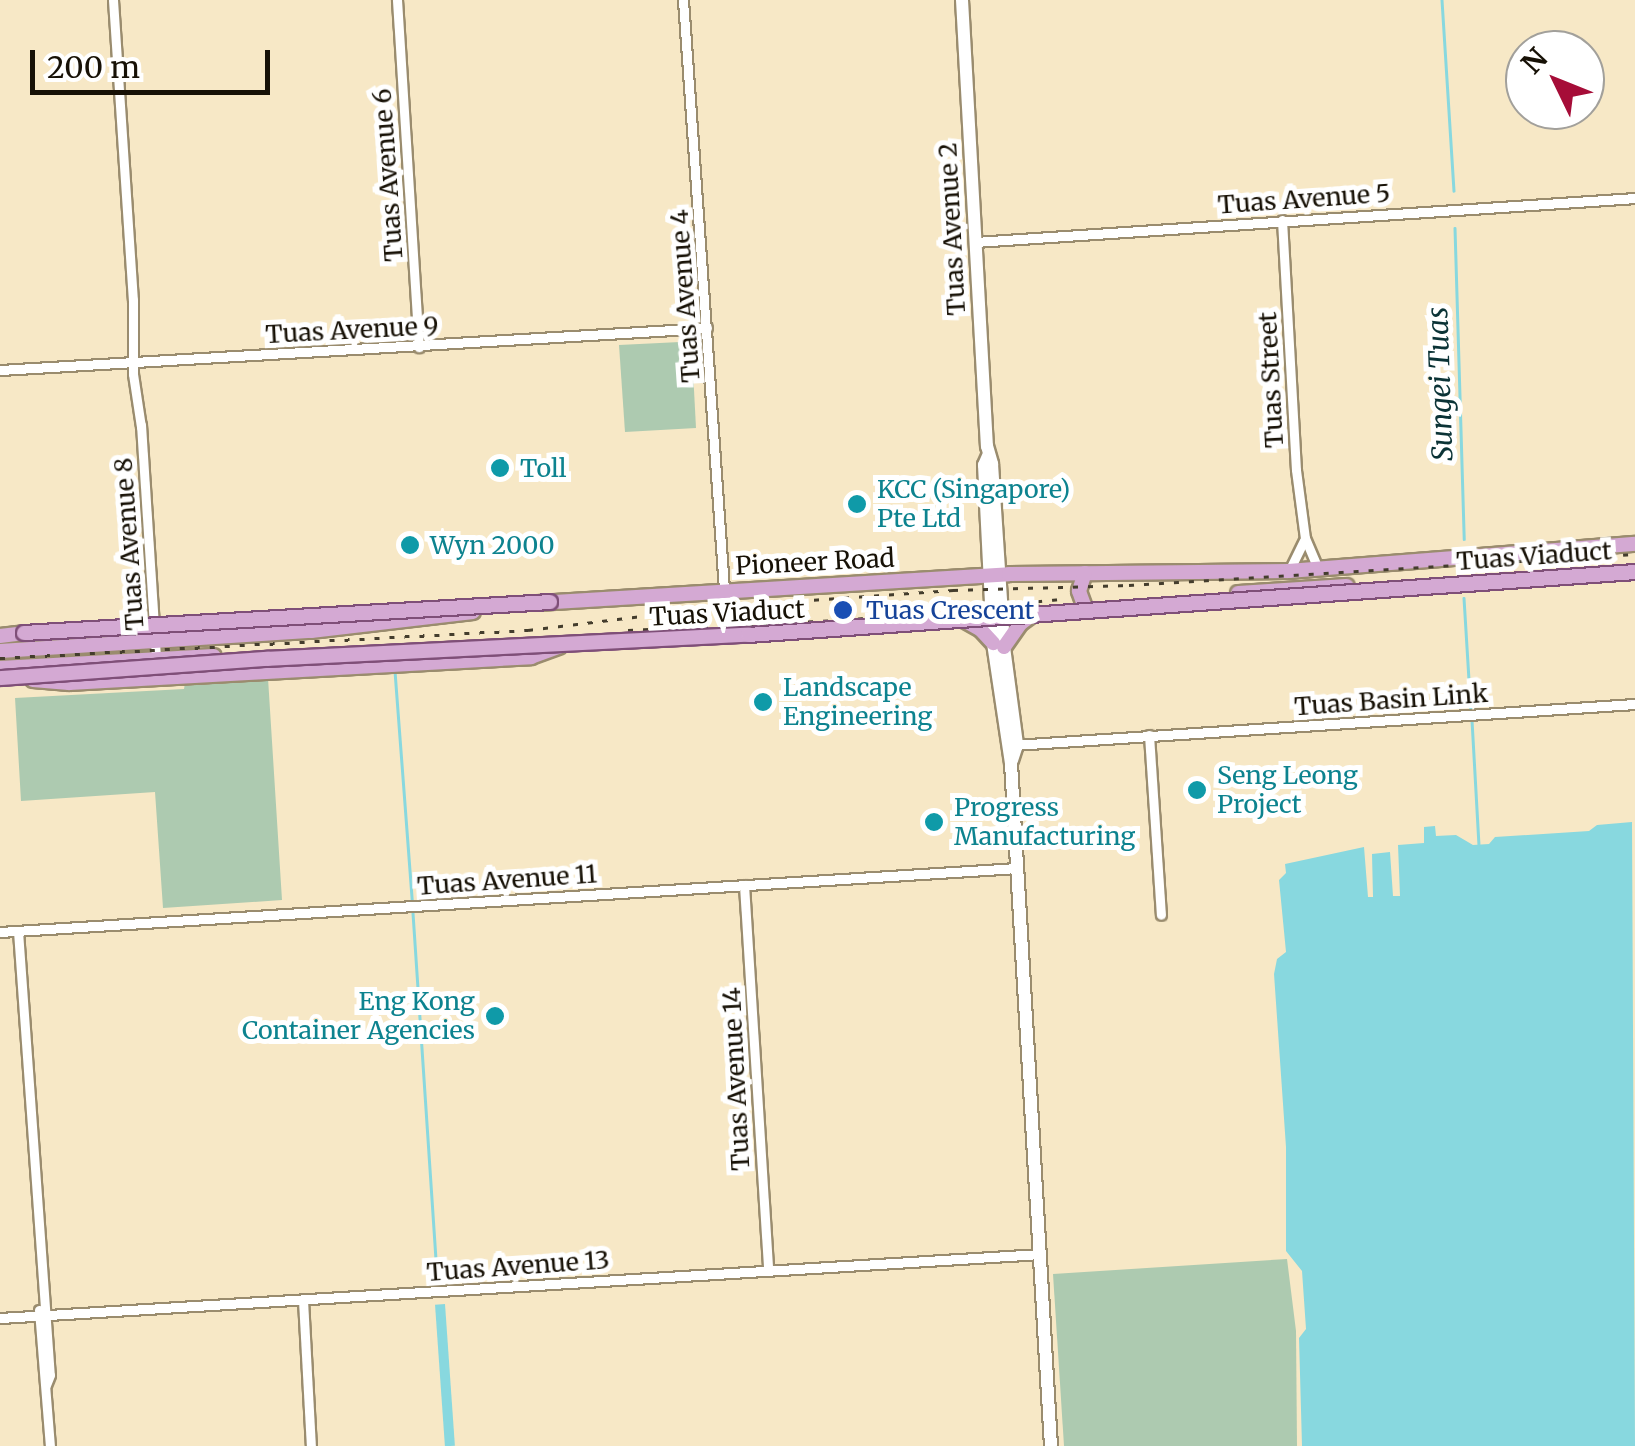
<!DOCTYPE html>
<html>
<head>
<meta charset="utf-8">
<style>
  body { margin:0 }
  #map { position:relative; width:1635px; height:1446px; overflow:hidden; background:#f7e8c6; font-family:Merriweather,serif }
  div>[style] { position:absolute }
  .green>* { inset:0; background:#adcab0 }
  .water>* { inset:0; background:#88d8df; transform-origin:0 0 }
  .stream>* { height:2.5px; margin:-1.25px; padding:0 1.25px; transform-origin:1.25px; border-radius:1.25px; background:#88d8df }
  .roads { filter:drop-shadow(2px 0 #9a8c6e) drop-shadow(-2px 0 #9a8c6e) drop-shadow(0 2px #9a8c6e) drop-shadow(0 -2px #9a8c6e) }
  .street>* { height:9px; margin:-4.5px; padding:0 4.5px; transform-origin:4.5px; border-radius:4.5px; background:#fff }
  .secondary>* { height:12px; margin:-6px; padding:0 6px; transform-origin:6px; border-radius:6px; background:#fff }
  .primary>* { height:14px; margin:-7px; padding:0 7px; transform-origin:7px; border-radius:7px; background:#d4a9d3 }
  .rail>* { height:2.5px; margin-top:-1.25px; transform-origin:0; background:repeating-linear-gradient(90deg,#443d2d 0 5px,transparent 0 15px) }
  .bridges { filter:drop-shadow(2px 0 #7f4f78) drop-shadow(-2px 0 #7f4f78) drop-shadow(0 2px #7f4f78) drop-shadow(0 -2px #7f4f78) }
  .primary-bridge>* { height:14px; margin:-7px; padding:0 7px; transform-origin:7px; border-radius:7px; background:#d4a9d3 }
  .dots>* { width:28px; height:28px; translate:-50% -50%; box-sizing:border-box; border:5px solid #fff; border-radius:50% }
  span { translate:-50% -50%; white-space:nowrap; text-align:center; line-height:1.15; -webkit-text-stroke:10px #fff; paint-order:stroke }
  .street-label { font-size:25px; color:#171106 }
  .culture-label { font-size:25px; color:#0d838f }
  .left { translate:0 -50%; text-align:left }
  .right { translate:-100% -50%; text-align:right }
  .transit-label { font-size:25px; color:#164399 }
  .water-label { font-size:28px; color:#0b3336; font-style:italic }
  .north { position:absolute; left:1505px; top:30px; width:100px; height:100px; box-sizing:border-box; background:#fff; border:2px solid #a2a09b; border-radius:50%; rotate:313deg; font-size:28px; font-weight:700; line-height:40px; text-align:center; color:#171106 }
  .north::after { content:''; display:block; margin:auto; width:35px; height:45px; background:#a60d38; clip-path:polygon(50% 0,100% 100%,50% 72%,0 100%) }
  .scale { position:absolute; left:30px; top:50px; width:240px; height:45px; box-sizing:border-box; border:5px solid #171106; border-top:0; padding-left:12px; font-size:30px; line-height:35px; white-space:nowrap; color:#171106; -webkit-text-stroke:8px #fff; paint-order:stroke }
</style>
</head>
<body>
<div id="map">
  <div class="green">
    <div style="clip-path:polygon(680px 342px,692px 352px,696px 428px,625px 432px,619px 345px)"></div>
    <div style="clip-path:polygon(268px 678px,282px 900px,163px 908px,155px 792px,21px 801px,15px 698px,184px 689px,185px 683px)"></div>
    <div style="clip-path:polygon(1287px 1259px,1296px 1331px,1297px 1446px,1064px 1446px,1053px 1274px)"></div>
  </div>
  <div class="water">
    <div style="clip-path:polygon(1632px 822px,1635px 1446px,1302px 1446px,1299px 1338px,1306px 1329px,1302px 1271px,1286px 1251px,1286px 1147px,1274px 974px,1277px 959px,1286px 952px,1279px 880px,1286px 873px,1285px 864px,1364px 847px,1368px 897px,1373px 897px,1372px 854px,1390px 852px,1393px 896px,1400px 896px,1398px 845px,1424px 843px,1424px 827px,1435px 826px,1436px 836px,1456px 835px,1473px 845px,1489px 844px,1495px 837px,1589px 831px,1597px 825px)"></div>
    <div style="left:445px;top:1304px;width:142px;height:10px;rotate:86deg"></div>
  </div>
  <div class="stream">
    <div style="left:1442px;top:0;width:191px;rotate:86.4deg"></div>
    <div style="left:1455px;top:228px;width:311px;rotate:88.3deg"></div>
    <div style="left:1464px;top:598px;width:114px;rotate:86.5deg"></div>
    <div style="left:395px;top:671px;width:229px;rotate:85.7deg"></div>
    <div style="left:1472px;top:720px;width:124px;rotate:86.8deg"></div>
    <div style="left:413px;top:913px;width:360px;rotate:86.2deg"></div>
  </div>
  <div class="roads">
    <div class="street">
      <div style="left:113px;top:0;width:301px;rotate:86.2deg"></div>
      <div style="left:133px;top:300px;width:74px;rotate:90deg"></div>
      <div style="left:133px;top:374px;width:54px;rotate:81.4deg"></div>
      <div style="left:397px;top:0;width:348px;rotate:86.4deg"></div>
      <div style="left:683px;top:0;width:591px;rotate:86.02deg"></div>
      <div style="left:1282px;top:220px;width:250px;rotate:86.8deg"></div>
      <div style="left:1296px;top:470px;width:69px;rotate:82.5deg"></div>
      <div style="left:1305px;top:538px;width:33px;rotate:67deg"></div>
      <div style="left:975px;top:242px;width:661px;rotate:-3.81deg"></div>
      <div style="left:0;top:370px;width:708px;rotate:-3.4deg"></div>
      <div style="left:141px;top:425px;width:235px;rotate:86.3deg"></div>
      <div style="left:1289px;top:571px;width:34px;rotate:-64deg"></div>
      <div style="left:1149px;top:735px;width:180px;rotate:86.2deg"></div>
      <div style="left:1014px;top:745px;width:622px;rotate:-3.78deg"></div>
      <div style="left:744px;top:885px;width:386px;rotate:86.4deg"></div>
      <div style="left:18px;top:931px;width:445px;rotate:85.9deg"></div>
      <div style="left:50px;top:1375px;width:11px;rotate:112deg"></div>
      <div style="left:0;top:932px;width:1018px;rotate:-3.6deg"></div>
      <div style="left:303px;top:1300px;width:146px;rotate:86.9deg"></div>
      <div style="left:39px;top:1310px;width:136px;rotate:85.4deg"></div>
      <div style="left:0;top:1318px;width:1041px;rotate:-3.52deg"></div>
    </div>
    <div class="secondary">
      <div style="left:962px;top:0;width:447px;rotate:86.8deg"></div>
      <div style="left:987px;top:446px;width:19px;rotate:74deg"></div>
      <div style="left:992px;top:464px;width:183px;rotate:86.2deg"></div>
      <div style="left:1004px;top:647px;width:99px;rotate:82.4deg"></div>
      <div style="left:1017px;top:745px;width:16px;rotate:108deg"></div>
      <div style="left:988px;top:456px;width:10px;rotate:114deg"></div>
      <div style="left:984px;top:465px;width:178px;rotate:87.1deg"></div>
      <div style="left:993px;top:643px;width:121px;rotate:81.5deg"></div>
      <div style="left:1011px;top:763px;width:684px;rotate:86.65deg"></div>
    </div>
    <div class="primary">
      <div style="left:1238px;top:593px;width:109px;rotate:-3.7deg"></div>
      <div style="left:538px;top:603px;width:472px;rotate:-3.5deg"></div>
      <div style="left:1009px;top:574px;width:280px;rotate:-0.6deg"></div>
      <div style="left:1289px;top:571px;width:347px;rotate:-4.5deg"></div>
      <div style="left:1084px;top:605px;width:15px;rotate:-110deg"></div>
      <div style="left:1079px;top:591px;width:19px;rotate:-72deg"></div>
      <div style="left:958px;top:617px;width:26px;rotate:29deg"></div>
      <div style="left:981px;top:630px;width:18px;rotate:47deg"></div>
      <div style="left:0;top:636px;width:24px;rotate:-7deg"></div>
      <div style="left:1004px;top:647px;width:29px;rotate:-55deg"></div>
      <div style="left:1021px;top:623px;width:17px;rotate:-36deg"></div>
      <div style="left:0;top:651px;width:312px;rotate:-3.7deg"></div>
      <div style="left:311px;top:631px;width:163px;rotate:-6.7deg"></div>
      <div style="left:0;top:668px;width:214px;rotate:-3.2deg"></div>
      <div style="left:33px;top:680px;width:36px;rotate:5deg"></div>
      <div style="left:69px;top:683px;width:463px;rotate:-3.2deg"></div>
      <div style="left:531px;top:657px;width:30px;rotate:-20deg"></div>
    </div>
  </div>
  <div class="rail">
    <div style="left:628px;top:630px;width:215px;rotate:-2.7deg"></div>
    <div style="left:843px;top:620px;width:219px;rotate:-5.5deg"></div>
    <div style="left:0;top:658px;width:529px;rotate:-3.04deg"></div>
    <div style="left:528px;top:630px;width:197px;rotate:-7deg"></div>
    <div style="left:724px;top:606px;width:230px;rotate:-4deg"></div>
    <div style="left:953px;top:590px;width:176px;rotate:-1.6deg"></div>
    <div style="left:1129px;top:585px;width:507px;rotate:-3.51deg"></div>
  </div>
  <div class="bridges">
    <div class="primary-bridge">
      <div style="left:24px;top:633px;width:527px;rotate:-3.37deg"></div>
      <div style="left:0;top:678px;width:268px;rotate:-4.1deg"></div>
      <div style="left:267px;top:659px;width:482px;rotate:-2.9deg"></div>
      <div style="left:748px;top:635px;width:889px;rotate:-4.06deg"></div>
    </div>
  </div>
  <div class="dots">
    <div style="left:500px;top:468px;background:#0f9aa8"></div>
    <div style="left:857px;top:504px;background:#0f9aa8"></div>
    <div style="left:410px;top:545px;background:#0f9aa8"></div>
    <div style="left:843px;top:610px;background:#1a4fb4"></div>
    <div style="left:763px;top:702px;background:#0f9aa8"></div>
    <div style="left:1197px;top:790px;background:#0f9aa8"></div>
    <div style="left:934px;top:822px;background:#0f9aa8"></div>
    <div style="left:495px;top:1016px;background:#0f9aa8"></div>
  </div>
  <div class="street-label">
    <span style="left:388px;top:175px;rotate:-94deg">Tuas Avenue 6</span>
    <span style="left:1304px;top:199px;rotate:-4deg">Tuas Avenue 5</span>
    <span style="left:952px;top:229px;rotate:-93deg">Tuas Avenue 2</span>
    <span style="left:685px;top:296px;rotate:-94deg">Tuas Avenue 4</span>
    <span style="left:352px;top:330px;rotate:-3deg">Tuas Avenue 9</span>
    <span style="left:1271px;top:380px;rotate:-93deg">Tuas Street</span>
    <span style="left:129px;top:544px;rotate:-94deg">Tuas Avenue 8</span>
    <span style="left:1534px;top:556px;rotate:-4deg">Tuas Viaduct</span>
    <span style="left:815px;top:562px;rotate:-3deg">Pioneer Road</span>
    <span style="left:727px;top:613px;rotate:-3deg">Tuas Viaduct</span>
    <span style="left:1391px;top:700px;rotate:-4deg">Tuas Basin Link</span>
    <span style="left:507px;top:880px;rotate:-4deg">Tuas Avenue 11</span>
    <span style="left:736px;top:1079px;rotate:-93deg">Tuas Avenue 14</span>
    <span style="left:518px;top:1266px;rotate:-4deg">Tuas Avenue 13</span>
  </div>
  <div class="culture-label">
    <span class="left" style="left:520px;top:468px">Toll</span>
    <span class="left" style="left:877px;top:504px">KCC (Singapore)<br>Pte Ltd</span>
    <span class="left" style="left:430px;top:545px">Wyn 2000</span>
    <span class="left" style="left:783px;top:702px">Landscape<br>Engineering</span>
    <span class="left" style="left:1217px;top:790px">Seng Leong<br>Project</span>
    <span class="left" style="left:954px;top:822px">Progress<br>Manufacturing</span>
    <span class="right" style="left:475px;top:1016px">Eng Kong<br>Container Agencies</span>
  </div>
  <div class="transit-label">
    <span class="left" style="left:866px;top:610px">Tuas Crescent</span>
  </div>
  <div class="water-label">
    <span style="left:1440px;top:384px;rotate:-92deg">Sungei Tuas</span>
  </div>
  <div class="north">N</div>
  <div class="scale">200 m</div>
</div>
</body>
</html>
